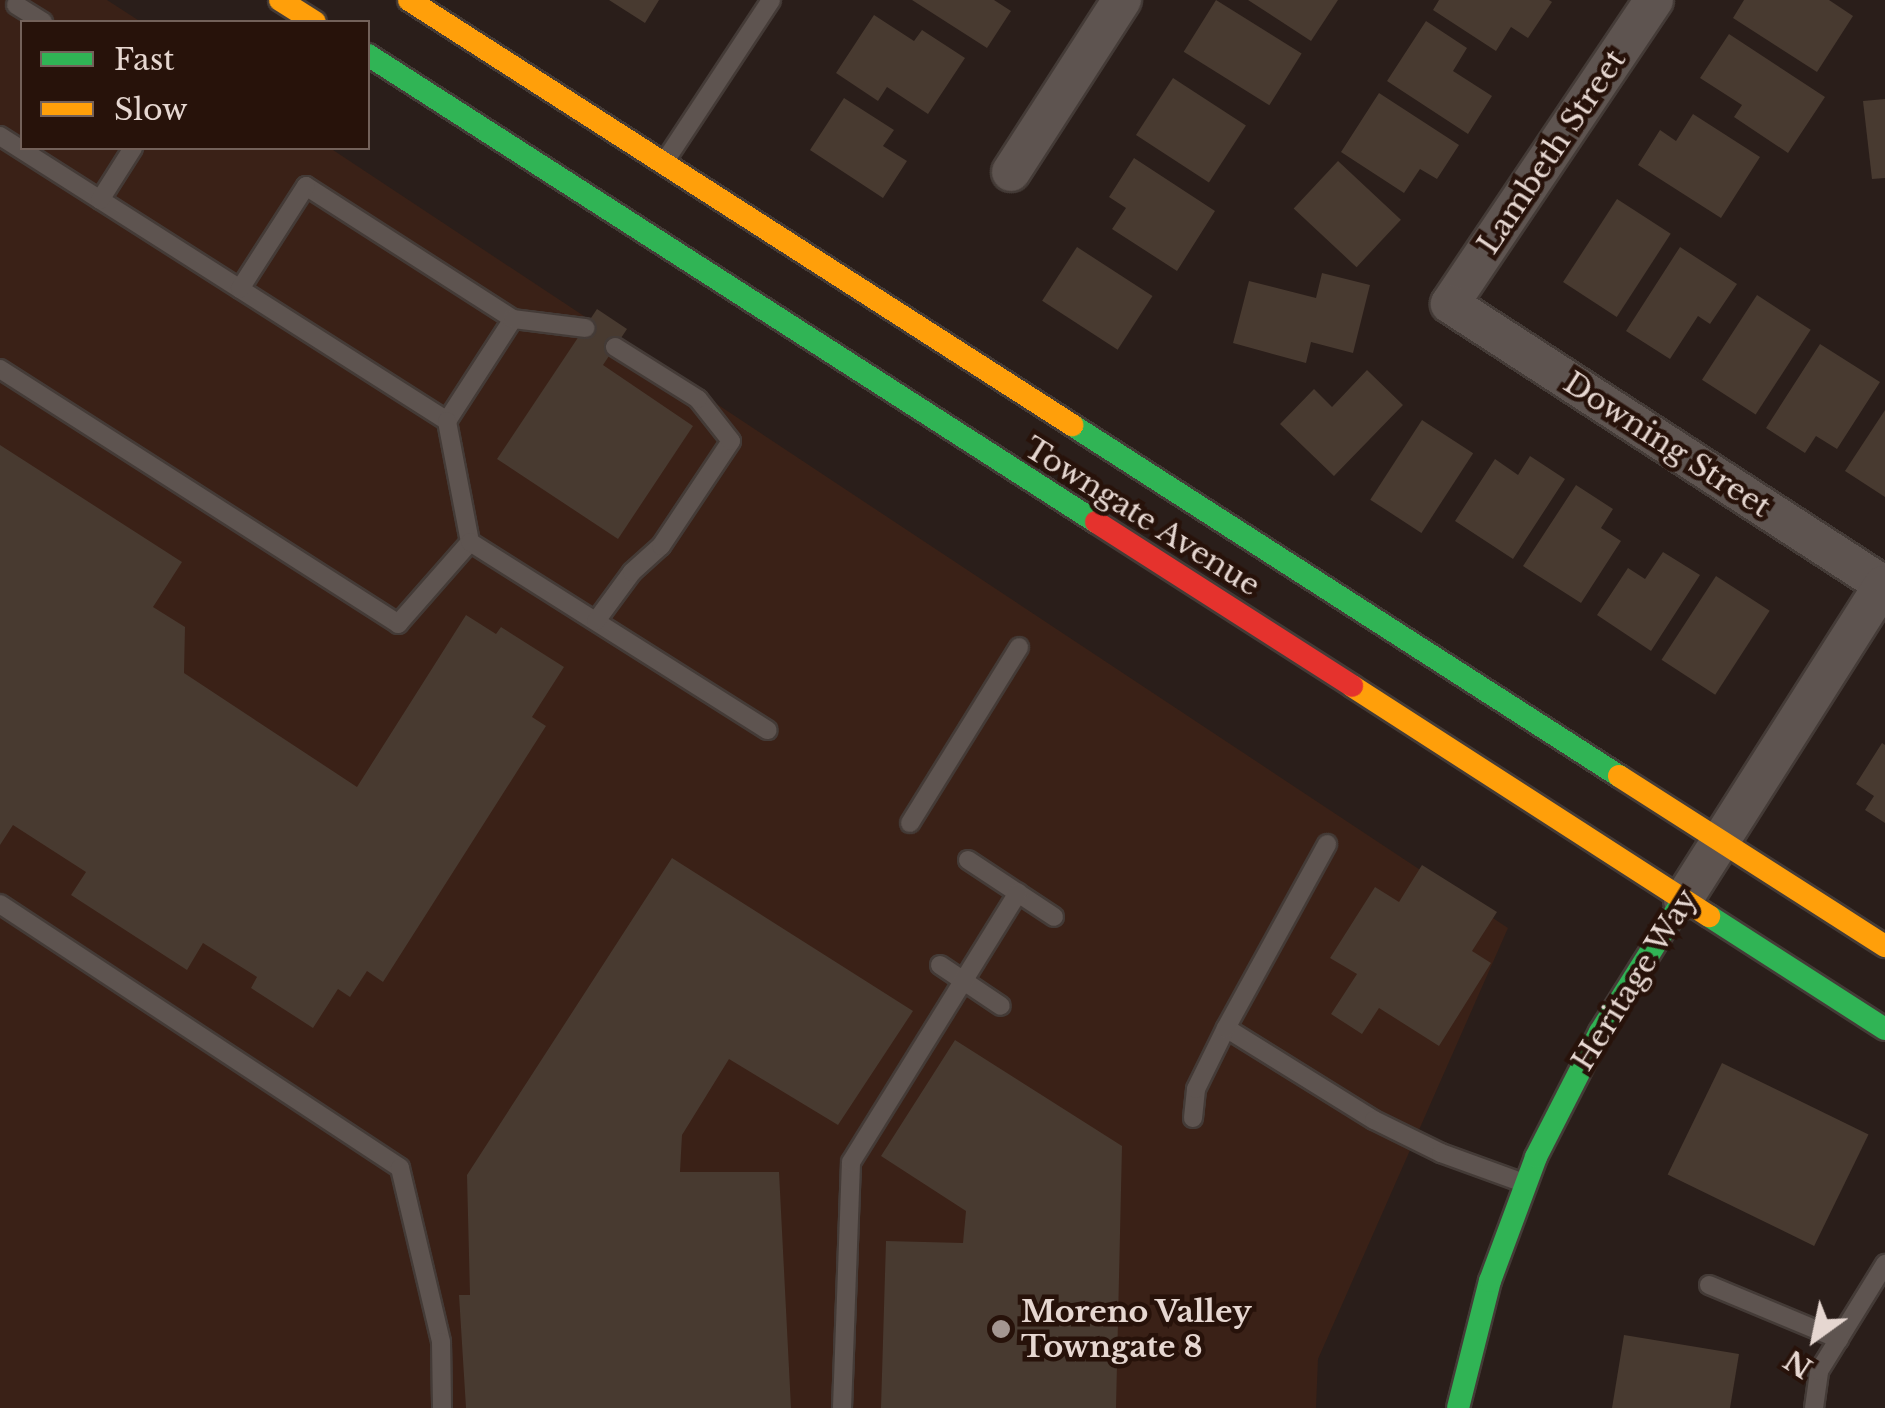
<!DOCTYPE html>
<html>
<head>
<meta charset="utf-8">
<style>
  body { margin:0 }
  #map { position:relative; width:1885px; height:1408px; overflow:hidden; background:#2a1e1a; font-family:"Libre Baskerville",serif }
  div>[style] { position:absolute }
  .built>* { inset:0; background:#3a2117 }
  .building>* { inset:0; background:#483a30; transform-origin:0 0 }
  .roads { filter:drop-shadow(2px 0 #443b37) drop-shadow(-2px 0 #443b37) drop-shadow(0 2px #443b37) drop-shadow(0 -2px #443b37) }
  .lane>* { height:18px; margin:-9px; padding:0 9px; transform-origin:9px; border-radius:9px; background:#5e5450 }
  .street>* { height:38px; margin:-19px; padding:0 19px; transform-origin:19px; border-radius:19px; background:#5e5450 }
  .fast>* { height:22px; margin:-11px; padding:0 11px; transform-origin:11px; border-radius:11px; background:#30b455 }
  .slow>* { height:22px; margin:-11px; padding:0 11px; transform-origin:11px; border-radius:11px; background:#ff9f0a }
  .jam>* { height:22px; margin:-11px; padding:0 11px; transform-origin:11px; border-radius:11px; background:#e5322d }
  .dots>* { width:28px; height:28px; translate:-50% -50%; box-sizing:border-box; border:5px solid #27120a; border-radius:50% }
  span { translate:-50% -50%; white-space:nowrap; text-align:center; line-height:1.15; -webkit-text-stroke:9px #27120a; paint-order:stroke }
  .street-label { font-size:30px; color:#e6d7d1 }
  .poi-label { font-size:30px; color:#e6d7d1; font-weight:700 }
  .left { translate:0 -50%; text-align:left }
  .legend { position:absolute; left:20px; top:20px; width:350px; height:130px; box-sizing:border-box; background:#27120a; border:2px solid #73615a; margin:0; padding:12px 18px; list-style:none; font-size:30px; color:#e6d7d1 }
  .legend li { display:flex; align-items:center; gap:20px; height:50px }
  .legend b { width:50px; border:2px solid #73615a }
  .north { position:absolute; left:1765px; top:1288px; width:100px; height:100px; -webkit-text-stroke:8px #27120a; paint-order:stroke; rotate:213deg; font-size:28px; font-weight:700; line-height:40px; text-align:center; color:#e6d7d1 }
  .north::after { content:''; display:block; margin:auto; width:35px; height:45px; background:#e6d7d1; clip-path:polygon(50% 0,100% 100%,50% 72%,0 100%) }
</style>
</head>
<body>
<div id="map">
  <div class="built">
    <div style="clip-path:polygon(0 0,107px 0,141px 22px,22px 22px,22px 148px,330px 148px,1508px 928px,1318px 1359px,1316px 1408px,0 1408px)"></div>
  </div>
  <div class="building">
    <div style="clip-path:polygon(609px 0,659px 0,645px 23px)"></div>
    <div style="clip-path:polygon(912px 0,994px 0,1011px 11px,987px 48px)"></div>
    <div style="left:1216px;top:0;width:101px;height:61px;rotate:32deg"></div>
    <div style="clip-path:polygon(1248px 0,1338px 0,1311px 41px)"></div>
    <div style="clip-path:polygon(1439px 0,1549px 0,1552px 2px,1528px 38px,1511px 27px,1496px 51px,1433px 10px)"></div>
    <div style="clip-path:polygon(1744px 0,1829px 0,1853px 16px,1817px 72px,1733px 18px)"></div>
    <div style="clip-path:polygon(874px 15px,914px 41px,922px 30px,965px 58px,928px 114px,887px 87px,878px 101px,836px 73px)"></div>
    <div style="clip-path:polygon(1426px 21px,1467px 48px,1453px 71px,1492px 96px,1468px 134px,1387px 81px)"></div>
    <div style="clip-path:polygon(1729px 34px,1825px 97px,1788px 153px,1734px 117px,1742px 105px,1700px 78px)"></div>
    <div style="left:1173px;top:78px;width:87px;height:68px;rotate:33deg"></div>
    <div style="clip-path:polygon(1379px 93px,1459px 145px,1437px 179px,1420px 169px,1404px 193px,1341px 152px)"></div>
    <div style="clip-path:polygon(844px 98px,894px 130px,883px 146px,907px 161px,883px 198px,810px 150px)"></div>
    <div style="clip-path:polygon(1885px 99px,1885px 178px,1872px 179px,1863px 101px)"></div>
    <div style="clip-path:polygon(1693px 114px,1760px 157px,1721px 218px,1638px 165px,1660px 130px,1676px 141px)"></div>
    <div style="clip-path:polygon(1134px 158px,1215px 211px,1177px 271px,1112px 229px,1126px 208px,1109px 197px)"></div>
    <div style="left:1338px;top:161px;width:86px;height:65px;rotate:43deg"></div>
    <div style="left:1617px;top:199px;width:64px;height:99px;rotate:33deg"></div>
    <div style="left:1077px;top:247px;width:90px;height:64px;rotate:33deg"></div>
    <div style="clip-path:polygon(1680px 247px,1737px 284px,1710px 324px,1698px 316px,1670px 359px,1626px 331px)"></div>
    <div style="clip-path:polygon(1322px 273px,1370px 285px,1353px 353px,1311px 342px,1306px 363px,1233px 343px,1249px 281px,1316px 298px)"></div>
    <div style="left:1757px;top:295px;width:64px;height:101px;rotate:33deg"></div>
    <div style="clip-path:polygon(597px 309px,627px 329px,603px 365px,693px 426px,618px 539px,497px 459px)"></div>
    <div style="clip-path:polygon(1820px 344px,1880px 382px,1837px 449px,1816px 436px,1805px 453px,1766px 428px)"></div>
    <div style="clip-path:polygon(1367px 370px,1403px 405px,1334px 476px,1280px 424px,1314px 389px,1332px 407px)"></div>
    <div style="clip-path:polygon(1885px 410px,1885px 497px,1845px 471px)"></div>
    <div style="left:1422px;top:420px;width:61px;height:95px;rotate:33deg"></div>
    <div style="clip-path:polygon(0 445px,182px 562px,153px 607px,185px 627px,184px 673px,357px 787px,466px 615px,496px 634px,501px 627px,564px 667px,532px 717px,546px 726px,383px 982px,367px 971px,350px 997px,338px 989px,313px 1028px,251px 988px,257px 977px,203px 943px,187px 970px,71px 895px,86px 872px,13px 825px,0 845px)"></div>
    <div style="clip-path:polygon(1530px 456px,1565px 479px,1513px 559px,1455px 521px,1495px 459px,1518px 475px)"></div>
    <div style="clip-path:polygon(1576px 485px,1613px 509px,1601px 528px,1621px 541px,1581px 603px,1523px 566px)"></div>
    <div style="clip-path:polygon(1663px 552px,1700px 575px,1651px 651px,1597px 615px,1628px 568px,1645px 579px)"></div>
    <div style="left:1716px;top:576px;width:64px;height:100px;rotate:33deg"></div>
    <div style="clip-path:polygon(1882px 743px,1885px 745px,1885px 823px,1865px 810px,1874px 796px,1856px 784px)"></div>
    <div style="clip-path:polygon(672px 858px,913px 1011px,838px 1125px,729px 1059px,682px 1135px,680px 1172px,779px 1172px,791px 1408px,466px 1408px,459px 1295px,470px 1295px,467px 1175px)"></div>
    <div style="clip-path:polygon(1422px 865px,1497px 912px,1472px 951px,1491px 963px,1439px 1046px,1379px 1008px,1362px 1034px,1331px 1014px,1357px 974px,1330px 958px,1375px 887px,1399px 902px)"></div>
    <div style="clip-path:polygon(955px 1040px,1122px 1146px,1116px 1408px,881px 1408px,886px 1241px,963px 1243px,966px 1211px,881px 1156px)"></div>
    <div style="left:1722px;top:1063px;width:163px;height:124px;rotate:26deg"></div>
    <div style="clip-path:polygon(1624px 1335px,1739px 1354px,1730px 1408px,1612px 1408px)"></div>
  </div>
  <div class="roads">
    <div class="lane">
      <div style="left:16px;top:5px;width:32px;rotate:32deg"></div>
      <div style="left:0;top:136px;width:285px;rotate:32.5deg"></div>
      <div style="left:240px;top:289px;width:246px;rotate:32.5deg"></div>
      <div style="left:447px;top:421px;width:121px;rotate:-57.1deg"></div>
      <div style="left:513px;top:319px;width:246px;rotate:-147.3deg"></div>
      <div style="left:306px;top:186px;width:122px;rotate:122.7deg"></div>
      <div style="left:667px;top:158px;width:189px;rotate:-56.6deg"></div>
      <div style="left:100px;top:200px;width:62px;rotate:-57.6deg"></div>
      <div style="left:513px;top:319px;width:73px;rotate:7.1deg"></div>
      <div style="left:0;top:369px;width:473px;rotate:32.6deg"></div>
      <div style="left:398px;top:624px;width:109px;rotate:-48.7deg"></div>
      <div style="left:470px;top:542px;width:123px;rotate:-100.8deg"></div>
      <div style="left:470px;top:542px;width:352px;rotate:32.3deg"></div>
      <div style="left:596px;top:621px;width:61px;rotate:-53.7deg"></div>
      <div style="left:632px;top:572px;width:39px;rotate:-42deg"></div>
      <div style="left:661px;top:546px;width:126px;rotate:-56.3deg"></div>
      <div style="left:731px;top:441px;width:53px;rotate:-128.2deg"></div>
      <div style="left:698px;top:399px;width:98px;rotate:-147.9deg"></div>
      <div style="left:910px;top:823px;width:207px;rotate:-58.2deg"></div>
      <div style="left:968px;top:860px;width:103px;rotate:33.5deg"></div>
      <div style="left:0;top:904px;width:479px;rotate:33.4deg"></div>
      <div style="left:400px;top:1168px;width:179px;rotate:76.7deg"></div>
      <div style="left:441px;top:1342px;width:66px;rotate:89.1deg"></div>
      <div style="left:940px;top:965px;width:73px;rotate:33.9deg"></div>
      <div style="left:1226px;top:1028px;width:174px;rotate:31.9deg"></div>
      <div style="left:1374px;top:1120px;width:75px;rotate:26.2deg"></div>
      <div style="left:1441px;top:1153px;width:85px;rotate:19.9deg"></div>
      <div style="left:1193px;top:1118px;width:29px;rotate:-84deg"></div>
      <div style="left:1196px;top:1089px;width:68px;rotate:-63.8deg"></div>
      <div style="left:1226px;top:1028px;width:210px;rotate:-61.2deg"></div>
      <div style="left:1709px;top:1285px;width:141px;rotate:22.6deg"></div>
      <div style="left:842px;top:1408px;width:246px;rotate:-87.9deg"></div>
      <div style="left:851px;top:1162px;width:317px;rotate:-58.2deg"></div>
      <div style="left:1814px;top:1408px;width:37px;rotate:-82deg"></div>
      <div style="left:1819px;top:1371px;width:126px;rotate:-58.3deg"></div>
    </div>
    <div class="street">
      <div style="left:1654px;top:0;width:366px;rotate:123.9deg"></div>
      <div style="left:1450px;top:304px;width:518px;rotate:32.95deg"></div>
      <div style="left:1011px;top:172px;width:205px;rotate:-57.2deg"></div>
      <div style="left:1683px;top:900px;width:373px;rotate:-57.6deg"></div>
    </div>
    <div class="fast">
      <div style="left:368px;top:55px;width:865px;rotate:32.68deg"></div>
      <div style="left:1072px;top:425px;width:650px;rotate:32.69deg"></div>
      <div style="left:1709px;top:916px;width:209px;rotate:32.7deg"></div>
      <div style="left:1458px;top:1408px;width:131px;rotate:-75.9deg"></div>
      <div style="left:1490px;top:1281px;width:132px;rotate:-69.6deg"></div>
      <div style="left:1536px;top:1157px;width:140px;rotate:-62.9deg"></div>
      <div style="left:1600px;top:1032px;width:156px;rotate:-57.8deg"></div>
    </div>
    <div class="slow">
      <div style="left:280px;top:0;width:41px;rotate:32.2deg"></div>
      <div style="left:409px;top:0;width:788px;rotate:32.66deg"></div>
      <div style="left:1352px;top:686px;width:425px;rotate:32.8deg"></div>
      <div style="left:1619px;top:776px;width:316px;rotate:32.6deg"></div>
    </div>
    <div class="jam">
      <div style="left:1096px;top:522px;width:304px;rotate:32.6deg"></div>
    </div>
  </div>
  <div class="dots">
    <div style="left:1001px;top:1329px;background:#a49691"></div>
  </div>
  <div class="street-label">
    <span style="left:1552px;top:152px;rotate:-56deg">Lambeth Street</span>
    <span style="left:1667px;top:445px;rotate:33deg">Downing Street</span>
    <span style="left:1142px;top:517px;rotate:32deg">Towngate Avenue</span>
    <span style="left:1635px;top:980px;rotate:-58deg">Heritage Way</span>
  </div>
  <div class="poi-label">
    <span class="left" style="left:1021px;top:1329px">Moreno Valley<br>Towngate 8</span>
  </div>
  <ul class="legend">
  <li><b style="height:12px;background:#30b455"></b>Fast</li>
  <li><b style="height:12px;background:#ff9f0a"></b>Slow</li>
  </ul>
  <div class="north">N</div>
</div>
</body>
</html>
